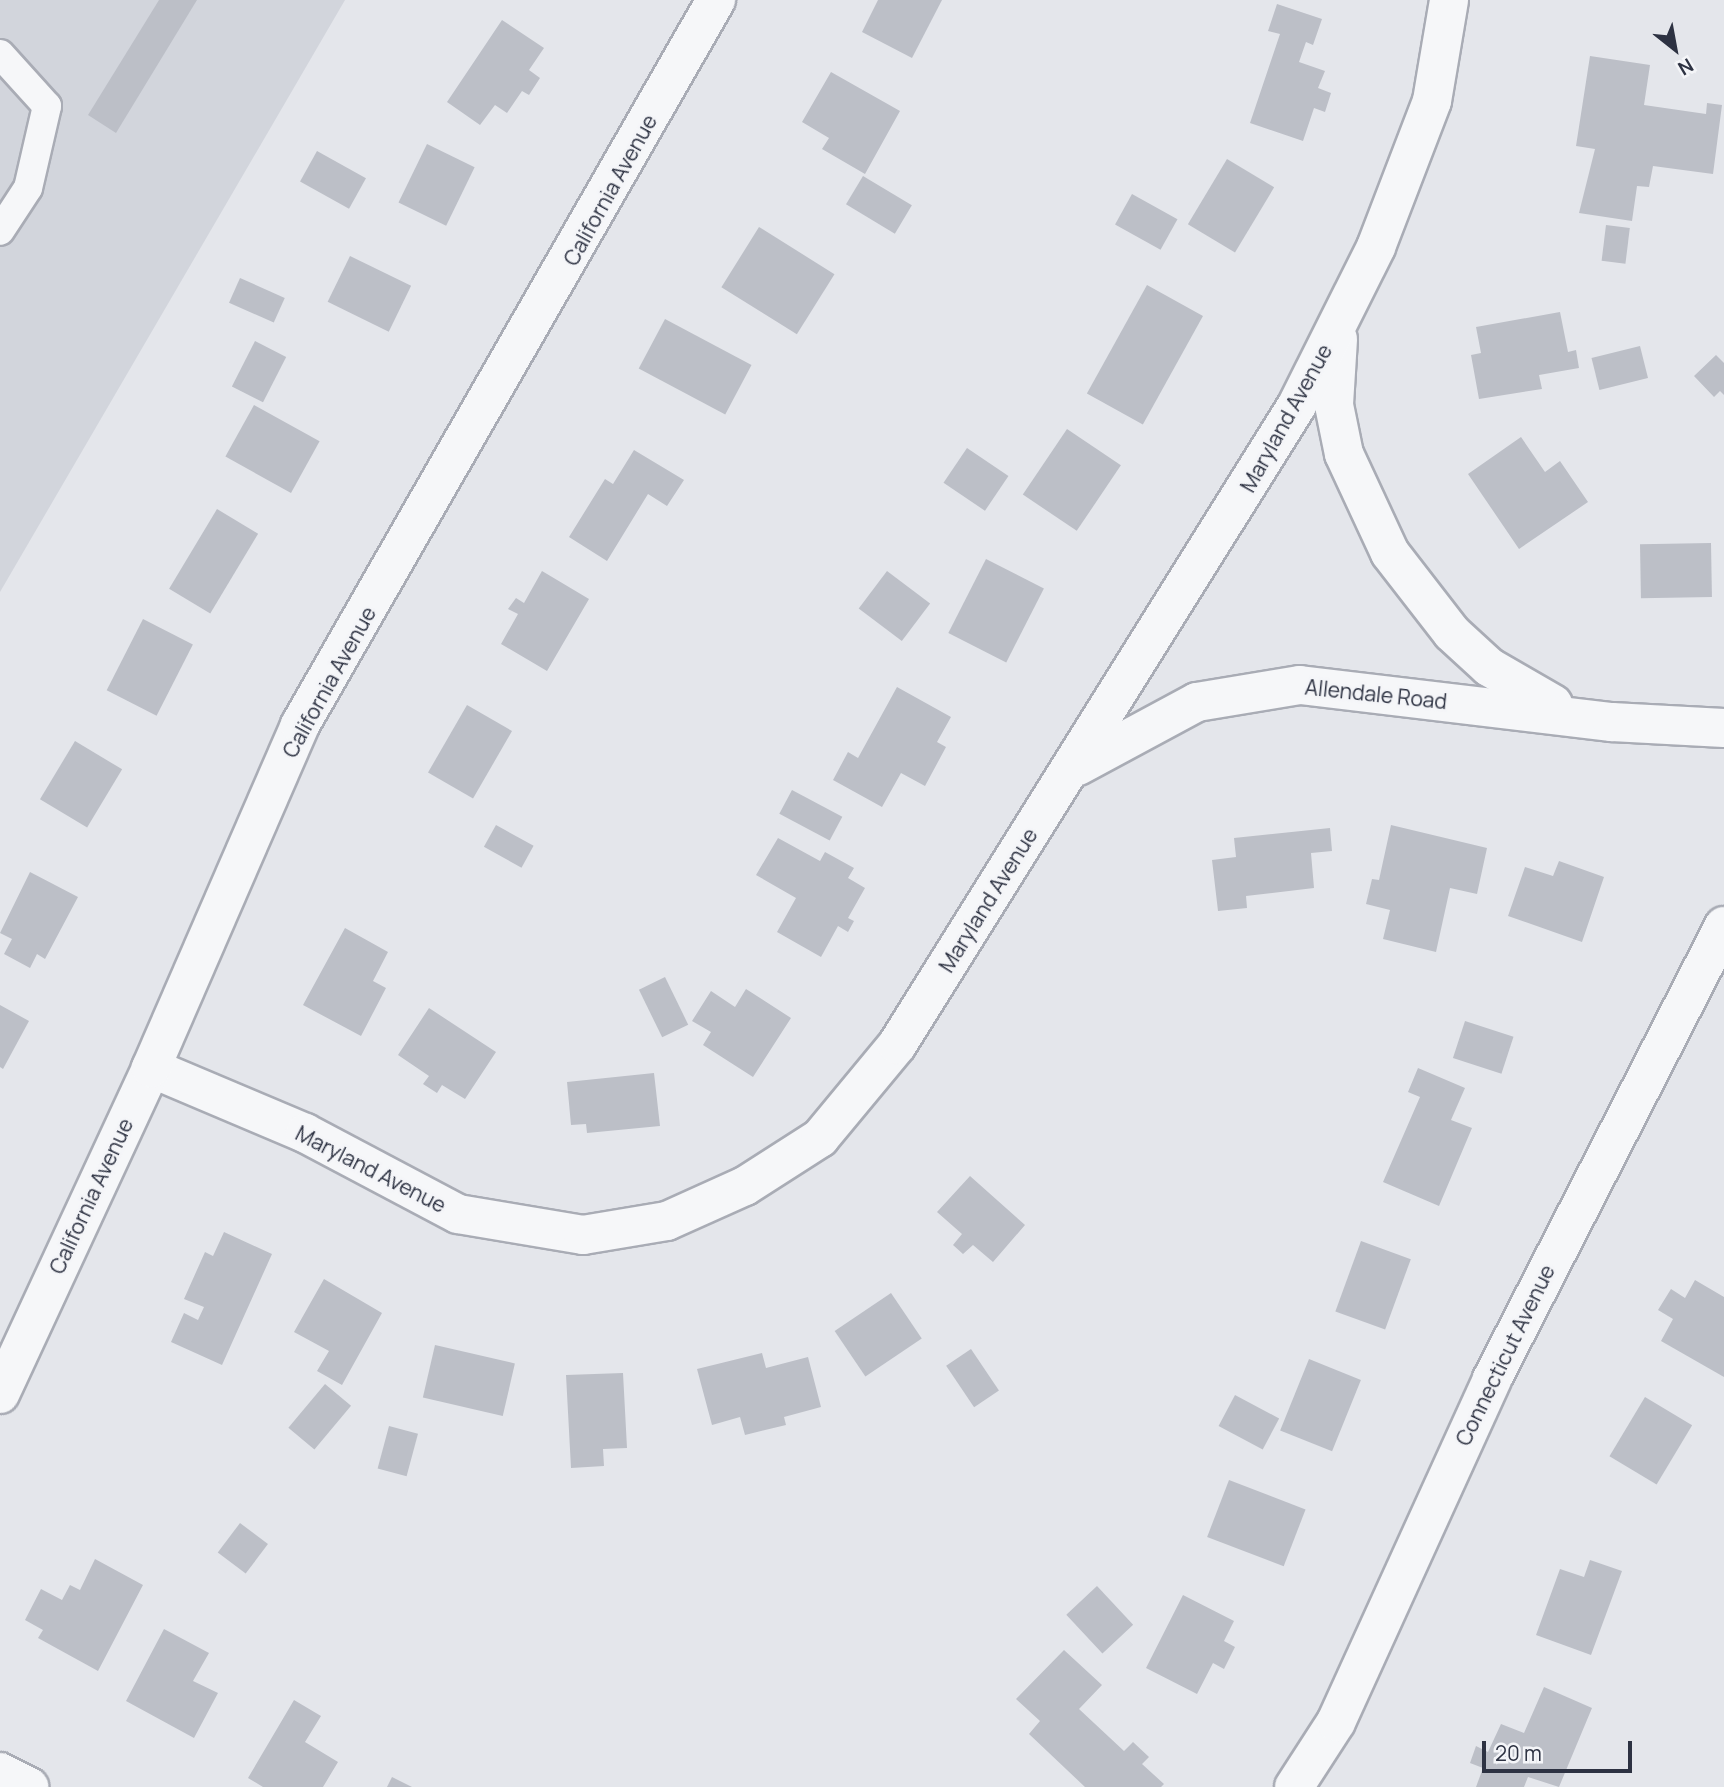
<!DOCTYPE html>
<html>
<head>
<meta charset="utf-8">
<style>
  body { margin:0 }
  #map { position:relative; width:1724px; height:1787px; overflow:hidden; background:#e4e6eb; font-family:Manrope,sans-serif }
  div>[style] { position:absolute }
  .built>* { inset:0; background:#d2d5dc }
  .building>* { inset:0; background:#bcbfc7; transform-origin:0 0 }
  .roads { filter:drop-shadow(2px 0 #a9acb5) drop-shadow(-2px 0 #a9acb5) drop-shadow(0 2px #a9acb5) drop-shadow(0 -2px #a9acb5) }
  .service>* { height:28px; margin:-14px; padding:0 14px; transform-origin:14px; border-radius:14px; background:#f6f7f9 }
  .minor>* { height:38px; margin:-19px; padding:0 19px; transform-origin:19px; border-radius:19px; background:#f6f7f9 }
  span { translate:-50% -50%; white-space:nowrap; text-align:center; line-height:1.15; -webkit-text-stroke:5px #f4f5f8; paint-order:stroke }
  .street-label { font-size:21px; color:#2d3242 }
  .north { position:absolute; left:1640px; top:14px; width:70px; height:70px; -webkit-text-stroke:5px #f4f5f8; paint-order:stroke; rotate:149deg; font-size:19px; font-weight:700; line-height:28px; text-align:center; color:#2d3242 }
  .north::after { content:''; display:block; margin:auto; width:24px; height:32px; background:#2d3242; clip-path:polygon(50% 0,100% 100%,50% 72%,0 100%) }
  .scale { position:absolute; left:1482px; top:1741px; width:150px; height:32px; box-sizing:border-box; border:4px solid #2d3242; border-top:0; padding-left:9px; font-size:21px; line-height:24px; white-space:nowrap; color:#2d3242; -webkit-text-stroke:5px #f4f5f8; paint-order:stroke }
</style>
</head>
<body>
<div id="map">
  <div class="built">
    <div style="clip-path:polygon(0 0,345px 0,0 592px)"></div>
  </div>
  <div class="building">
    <div style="clip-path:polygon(159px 0,197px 0,116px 133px,88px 115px)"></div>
    <div style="clip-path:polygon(878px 0,942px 0,912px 58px,862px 32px)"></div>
    <div style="clip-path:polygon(1277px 4px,1322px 19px,1313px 45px,1306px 42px,1299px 62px,1325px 71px,1318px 88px,1331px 93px,1325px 112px,1314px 108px,1303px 141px,1250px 123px,1280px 34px,1268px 31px)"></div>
    <div style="clip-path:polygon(502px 20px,544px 48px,529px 70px,540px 78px,529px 95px,522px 91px,507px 113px,495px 105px,480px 125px,447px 102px)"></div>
    <div style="clip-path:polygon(1590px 56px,1650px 65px,1644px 105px,1706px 114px,1707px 103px,1722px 105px,1713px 174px,1653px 166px,1649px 187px,1637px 186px,1632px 221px,1579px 213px,1595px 149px,1576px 146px)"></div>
    <div style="clip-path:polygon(831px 72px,900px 111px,865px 174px,822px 149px,829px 138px,802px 122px)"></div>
    <div style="left:427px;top:144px;width:53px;height:65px;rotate:26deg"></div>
    <div style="left:317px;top:151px;width:56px;height:35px;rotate:29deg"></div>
    <div style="left:1227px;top:159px;width:55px;height:76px;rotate:31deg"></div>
    <div style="left:863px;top:176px;width:57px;height:33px;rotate:31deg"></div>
    <div style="left:1132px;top:194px;width:52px;height:35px;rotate:29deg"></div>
    <div style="left:1606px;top:225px;width:24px;height:36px;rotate:7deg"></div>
    <div style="left:759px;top:227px;width:89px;height:71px;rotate:32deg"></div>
    <div style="left:350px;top:256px;width:68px;height:51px;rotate:26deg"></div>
    <div style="left:240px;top:278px;width:49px;height:27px;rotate:24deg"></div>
    <div style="left:1147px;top:285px;width:64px;height:124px;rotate:29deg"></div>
    <div style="clip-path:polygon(1560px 312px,1568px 352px,1576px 350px,1579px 368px,1539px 375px,1542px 389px,1479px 399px,1471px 355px,1481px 353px,1476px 327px)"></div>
    <div style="left:665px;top:319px;width:98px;height:56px;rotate:28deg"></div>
    <div style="left:255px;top:341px;width:35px;height:51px;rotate:27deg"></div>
    <div style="left:1640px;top:346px;width:33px;height:50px;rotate:76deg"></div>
    <div style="clip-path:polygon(1716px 355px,1724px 363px,1724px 395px,1720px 391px,1714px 397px,1694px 376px)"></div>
    <div style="left:254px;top:405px;width:75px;height:59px;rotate:29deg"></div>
    <div style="left:1067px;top:429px;width:65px;height:79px;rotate:34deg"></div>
    <div style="clip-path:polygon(1521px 437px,1545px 472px,1560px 461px,1588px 502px,1519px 549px,1468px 474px)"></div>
    <div style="left:967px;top:448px;width:50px;height:42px;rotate:34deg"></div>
    <div style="clip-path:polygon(634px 450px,684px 480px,667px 506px,648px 494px,607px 561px,569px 537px,605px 479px,613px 484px)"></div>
    <div style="left:217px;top:509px;width:48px;height:93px;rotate:31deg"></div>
    <div style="left:1711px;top:543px;width:54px;height:71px;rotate:89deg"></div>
    <div style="left:986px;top:559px;width:65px;height:83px;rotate:27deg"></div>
    <div style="clip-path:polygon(542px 571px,589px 599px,547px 671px,501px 644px,518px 614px,508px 609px,516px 598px,524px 603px)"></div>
    <div style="left:887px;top:571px;width:54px;height:47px;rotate:37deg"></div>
    <div style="left:143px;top:619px;width:56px;height:80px;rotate:27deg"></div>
    <div style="clip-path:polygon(897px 687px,951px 717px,937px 742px,946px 747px,925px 786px,901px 773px,882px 807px,833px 780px,848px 752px,858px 758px)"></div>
    <div style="left:467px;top:705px;width:52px;height:78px;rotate:30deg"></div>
    <div style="left:75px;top:741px;width:55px;height:68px;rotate:31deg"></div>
    <div style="left:792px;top:790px;width:57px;height:27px;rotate:28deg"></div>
    <div style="left:496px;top:825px;width:43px;height:25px;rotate:29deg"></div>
    <div style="clip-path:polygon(1391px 825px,1487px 848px,1477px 894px,1450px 888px,1436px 952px,1383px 939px,1390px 910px,1366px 904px,1372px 879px,1379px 880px)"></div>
    <div style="clip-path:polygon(1330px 828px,1332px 851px,1311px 853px,1314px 888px,1246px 896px,1247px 908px,1218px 911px,1212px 860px,1236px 857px,1234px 838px)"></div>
    <div style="clip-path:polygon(778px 838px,820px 861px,825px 852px,854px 868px,848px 878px,865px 888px,848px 918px,854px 921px,848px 932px,838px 926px,821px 957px,777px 932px,796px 898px,756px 875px)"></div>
    <div style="clip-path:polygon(1559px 861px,1604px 877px,1582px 942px,1508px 916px,1525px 867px,1553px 876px)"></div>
    <div style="clip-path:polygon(30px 872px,78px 897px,45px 959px,37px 954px,30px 968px,4px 954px,12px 939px,0 933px)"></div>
    <div style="clip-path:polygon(345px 928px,388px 952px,373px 981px,386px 988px,361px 1036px,303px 1005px)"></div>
    <div style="left:665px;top:977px;width:53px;height:29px;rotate:64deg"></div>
    <div style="clip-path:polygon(746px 989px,791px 1018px,753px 1077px,703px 1045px,711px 1032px,692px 1021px,711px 991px,735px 1007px)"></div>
    <div style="clip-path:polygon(0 1005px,29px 1021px,3px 1069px,0 1067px)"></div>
    <div style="clip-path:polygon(429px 1008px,496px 1052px,465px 1099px,442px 1085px,437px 1093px,423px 1084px,429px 1076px,398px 1055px)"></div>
    <div style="left:1465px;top:1021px;width:51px;height:39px;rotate:18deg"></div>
    <div style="clip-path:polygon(1418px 1068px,1465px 1088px,1451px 1120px,1472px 1128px,1439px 1206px,1383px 1182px,1420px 1097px,1408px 1092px)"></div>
    <div style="clip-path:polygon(654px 1073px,660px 1126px,587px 1133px,586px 1124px,571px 1125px,567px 1082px)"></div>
    <div style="clip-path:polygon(970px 1176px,1025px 1225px,993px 1262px,973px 1245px,963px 1254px,953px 1245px,962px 1234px,937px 1212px)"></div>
    <div style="clip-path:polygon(224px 1232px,272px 1254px,222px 1365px,171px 1342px,184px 1313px,198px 1320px,204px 1307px,184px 1299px,205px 1252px,213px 1256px)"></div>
    <div style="left:1361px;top:1241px;width:53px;height:75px;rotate:20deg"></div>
    <div style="clip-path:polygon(324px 1279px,382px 1313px,342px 1385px,317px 1371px,329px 1351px,294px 1332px)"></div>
    <div style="clip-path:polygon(1695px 1280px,1724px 1297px,1724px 1377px,1661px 1341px,1673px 1319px,1658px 1310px,1671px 1289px,1685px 1298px)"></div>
    <div style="left:891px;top:1293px;width:55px;height:68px;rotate:56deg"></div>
    <div style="left:435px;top:1345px;width:82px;height:54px;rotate:13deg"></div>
    <div style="left:971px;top:1349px;width:50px;height:30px;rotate:56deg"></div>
    <div style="clip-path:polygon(762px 1353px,766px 1368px,808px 1357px,821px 1407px,784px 1417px,786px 1425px,745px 1435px,740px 1417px,712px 1425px,697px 1369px)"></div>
    <div style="left:1309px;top:1359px;width:56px;height:77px;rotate:22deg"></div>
    <div style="clip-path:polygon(623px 1373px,627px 1448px,603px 1449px,604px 1466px,571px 1468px,566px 1375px)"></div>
    <div style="left:325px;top:1384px;width:34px;height:57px;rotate:40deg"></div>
    <div style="left:1235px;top:1395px;width:50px;height:35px;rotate:28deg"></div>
    <div style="left:1645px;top:1397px;width:55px;height:69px;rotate:31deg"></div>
    <div style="left:389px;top:1426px;width:30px;height:44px;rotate:15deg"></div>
    <div style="left:1229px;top:1480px;width:82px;height:61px;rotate:21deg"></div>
    <div style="left:240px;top:1523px;width:35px;height:37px;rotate:37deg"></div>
    <div style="clip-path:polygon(95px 1559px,143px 1585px,98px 1671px,38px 1638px,43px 1630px,25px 1620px,41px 1589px,62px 1600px,70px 1585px,80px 1590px)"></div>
    <div style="clip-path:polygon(1590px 1560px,1622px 1571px,1591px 1655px,1536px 1635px,1560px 1569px,1584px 1577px)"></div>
    <div style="left:1097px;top:1586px;width:53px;height:42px;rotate:47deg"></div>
    <div style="clip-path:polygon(1183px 1595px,1234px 1621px,1224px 1641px,1235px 1647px,1224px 1669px,1213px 1663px,1197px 1694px,1146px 1668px)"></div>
    <div style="clip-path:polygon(164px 1629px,209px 1653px,193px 1681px,218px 1693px,194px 1738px,126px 1701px)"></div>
    <div style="clip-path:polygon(1064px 1650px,1102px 1685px,1079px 1709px,1124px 1751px,1133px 1742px,1149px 1757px,1142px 1764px,1164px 1784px,1161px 1787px,1085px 1787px,1029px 1734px,1040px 1721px,1016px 1699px)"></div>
    <div style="clip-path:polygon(1544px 1687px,1592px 1708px,1559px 1787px,1528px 1777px,1524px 1787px,1476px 1787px,1483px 1768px,1470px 1763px,1476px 1746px,1488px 1752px,1501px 1724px,1524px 1733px)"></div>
    <div style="clip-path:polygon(294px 1700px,321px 1716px,305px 1742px,338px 1762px,323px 1787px,263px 1787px,248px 1778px)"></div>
    <div style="clip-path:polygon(392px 1777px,412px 1787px,387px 1787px)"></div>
  </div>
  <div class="roads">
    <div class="service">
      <div style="left:0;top:54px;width:70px;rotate:47.9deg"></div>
      <div style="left:47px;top:106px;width:84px;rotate:103deg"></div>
      <div style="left:28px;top:188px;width:51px;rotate:123.1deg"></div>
    </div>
    <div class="minor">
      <div style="left:1338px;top:339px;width:66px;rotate:93.5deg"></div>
      <div style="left:1334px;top:405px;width:50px;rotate:78.5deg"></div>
      <div style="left:1344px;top:454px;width:109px;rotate:65.1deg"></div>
      <div style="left:1390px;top:553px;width:101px;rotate:52.2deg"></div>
      <div style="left:1452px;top:633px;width:50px;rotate:42.6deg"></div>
      <div style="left:1489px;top:667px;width:74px;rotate:30deg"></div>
      <div style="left:1078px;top:766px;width:135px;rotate:-28.3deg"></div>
      <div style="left:1197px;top:702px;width:104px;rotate:-9.4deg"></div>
      <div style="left:1300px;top:685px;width:314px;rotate:6.8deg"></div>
      <div style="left:1612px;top:722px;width:112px;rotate:3.1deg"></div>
      <div style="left:151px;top:1068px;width:167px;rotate:22.9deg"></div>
      <div style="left:305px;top:1133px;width:173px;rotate:27.9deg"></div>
      <div style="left:458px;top:1214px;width:127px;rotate:9.5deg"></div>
      <div style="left:583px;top:1235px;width:85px;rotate:-9.5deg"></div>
      <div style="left:667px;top:1221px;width:85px;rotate:-24.2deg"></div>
      <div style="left:745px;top:1186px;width:89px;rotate:-32.6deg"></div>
      <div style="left:820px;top:1138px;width:121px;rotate:-50.4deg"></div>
      <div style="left:897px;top:1045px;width:755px;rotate:-57.99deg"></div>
      <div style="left:1297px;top:405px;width:177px;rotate:-63.4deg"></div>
      <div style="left:1376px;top:247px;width:156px;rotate:-69deg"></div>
      <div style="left:1432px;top:101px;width:102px;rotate:-80.4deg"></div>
      <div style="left:0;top:1394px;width:359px;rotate:-65.1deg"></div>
      <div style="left:151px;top:1068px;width:374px;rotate:-66.5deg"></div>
      <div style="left:300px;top:725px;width:836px;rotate:-60.15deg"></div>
      <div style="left:0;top:1772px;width:33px;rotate:27deg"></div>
      <div style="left:1294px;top:1787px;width:77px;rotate:-57.1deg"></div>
      <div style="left:1336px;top:1722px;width:377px;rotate:-65.5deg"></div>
      <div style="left:1492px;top:1379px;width:509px;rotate:-62.88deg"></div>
    </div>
  </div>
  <div class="street-label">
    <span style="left:610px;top:190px;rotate:-61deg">California Avenue</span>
    <span style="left:1286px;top:418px;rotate:-61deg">Maryland Avenue</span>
    <span style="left:329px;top:682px;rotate:-61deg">California Avenue</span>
    <span style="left:1376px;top:694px;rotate:6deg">Allendale Road</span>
    <span style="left:988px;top:900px;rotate:-58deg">Maryland Avenue</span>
    <span style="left:371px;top:1169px;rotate:27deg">Maryland Avenue</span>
    <span style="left:91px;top:1196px;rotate:-65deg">California Avenue</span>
    <span style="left:1505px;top:1355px;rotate:-64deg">Connecticut Avenue</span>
  </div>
  <div class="north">N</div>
  <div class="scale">20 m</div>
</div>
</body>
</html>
